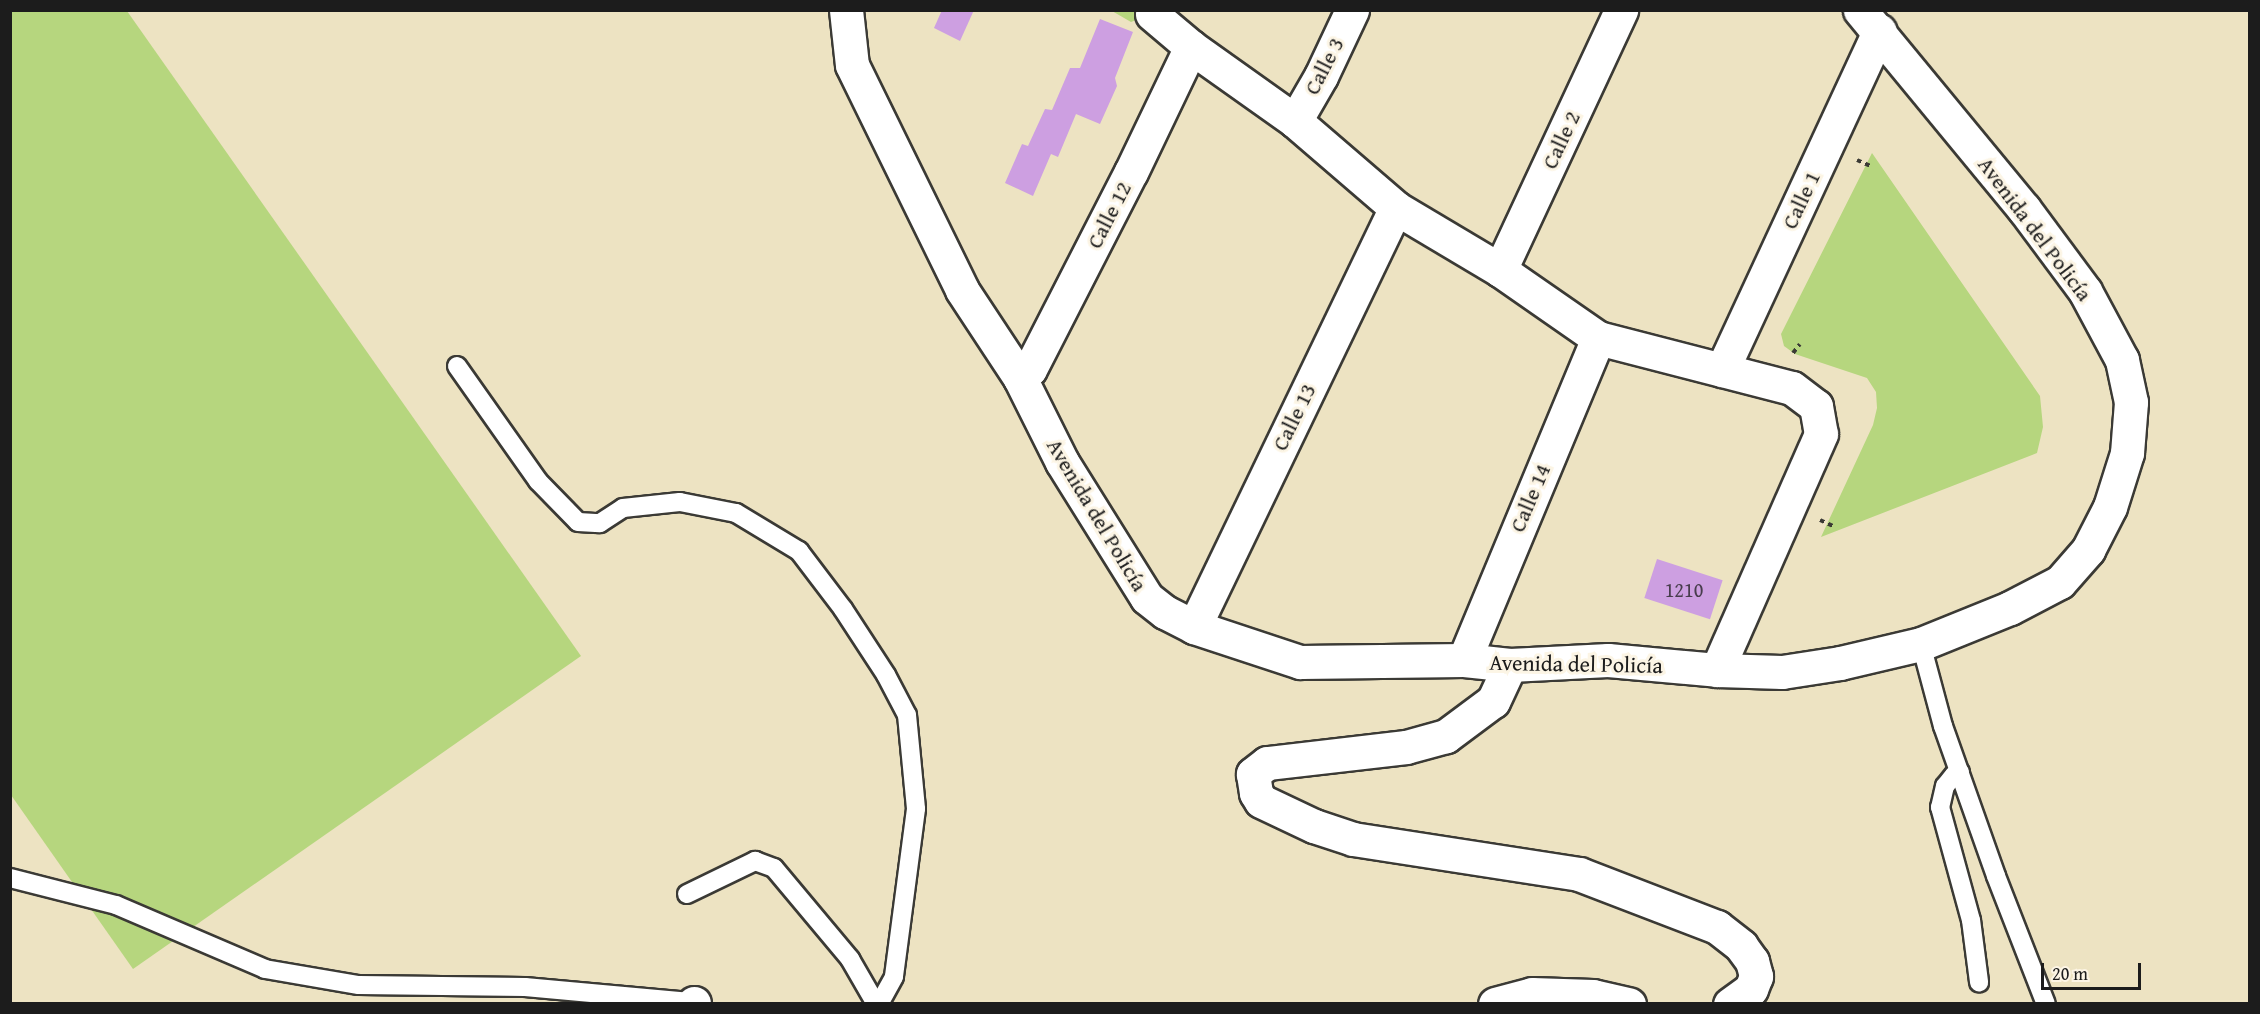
<!DOCTYPE html>
<html>
<head>
<meta charset="utf-8">
<style>
  body { margin:0 }
  #map { position:relative; width:2260px; height:1014px; overflow:hidden; background:#ede3c2; font-family:"Gentium Book Plus",serif }
  div>[style] { position:absolute }
  .green>* { inset:0; background:#b6d67e }
  .building>* { inset:0; background:#cd9fe1; transform-origin:0 0 }
  .path>* { height:4px; margin-top:-2px; transform-origin:0; background:repeating-linear-gradient(90deg,#3b3a35 0 4.5px,transparent 0 9px) }
  .roads { filter:drop-shadow(2px 0 #3b3a35) drop-shadow(-2px 0 #3b3a35) drop-shadow(0 2px #3b3a35) drop-shadow(0 -2px #3b3a35) }
  .service>* { height:18px; margin:-9px; padding:0 9px; transform-origin:9px; border-radius:9px; background:#fff }
  .minor>* { height:33px; margin:-16.5px; padding:0 16.5px; transform-origin:16.5px; border-radius:16.5px; background:#fff }
  span { translate:-50% -50%; white-space:nowrap; text-align:center; line-height:1.15; -webkit-text-stroke:6px #fcf5e5; paint-order:stroke }
  .number-label { font-size:20px; color:#483d4d }
  .number-label span { -webkit-text-stroke-width:0 }
  .street-label { font-size:22px; color:#1c1c1c }
  .frame { position:absolute; inset:0; border:12px solid #1c1c1c; pointer-events:none }
  .scale { position:absolute; left:2041px; top:963px; width:100px; height:27px; box-sizing:border-box; border:3px solid #1c1c1c; border-top:0; padding-left:8px; font-size:18px; line-height:21px; white-space:nowrap; color:#1c1c1c; -webkit-text-stroke:4px #fcf5e5; paint-order:stroke }
</style>
</head>
<body>
<div id="map">
  <div class="green">
    <div style="clip-path:polygon(10px 11px,127px 11px,581px 656px,133px 969px,11px 795px)"></div>
    <div style="clip-path:polygon(1112px 11px,1153px 11px,1152px 14px,1131px 22px)"></div>
    <div style="clip-path:polygon(1872px 153px,2040px 396px,2043px 427px,2037px 453px,1821px 537px,1873px 425px,1877px 408px,1876px 392px,1867px 378px,1795px 354px,1784px 346px,1781px 334px)"></div>
  </div>
  <div class="building">
    <div style="clip-path:polygon(942px 10px,974px 10px,960px 41px,934px 28px)"></div>
    <div style="clip-path:polygon(1100px 19px,1133px 32px,1115px 78px,1117px 86px,1100px 124px,1076px 114px,1058px 157px,1051px 154px,1033px 196px,1005px 183px,1022px 144px,1028px 146px,1045px 109px,1052px 110px,1070px 68px,1080px 68px)"></div>
    <div style="left:1657px;top:559px;width:69px;height:41px;rotate:18deg"></div>
  </div>
  <div class="path">
    <div style="left:1857px;top:160px;width:17px;rotate:24deg"></div>
    <div style="left:1793px;top:353px;width:11px;rotate:-52deg"></div>
    <div style="left:1820px;top:520px;width:17px;rotate:25deg"></div>
  </div>
  <div class="roads">
    <div class="service">
      <div style="left:457px;top:366px;width:141px;rotate:54.8deg"></div>
      <div style="left:538px;top:481px;width:57px;rotate:45.7deg"></div>
      <div style="left:578px;top:522px;width:22px;rotate:3deg"></div>
      <div style="left:600px;top:523px;width:27px;rotate:-33deg"></div>
      <div style="left:623px;top:508px;width:57px;rotate:-6deg"></div>
      <div style="left:680px;top:502px;width:57px;rotate:11.1deg"></div>
      <div style="left:736px;top:513px;width:74px;rotate:31.1deg"></div>
      <div style="left:799px;top:551px;width:73px;rotate:52.8deg"></div>
      <div style="left:843px;top:609px;width:79px;rotate:56.9deg"></div>
      <div style="left:886px;top:675px;width:45px;rotate:62.3deg"></div>
      <div style="left:907px;top:715px;width:94px;rotate:84.5deg"></div>
      <div style="left:916px;top:809px;width:169px;rotate:97.5deg"></div>
      <div style="left:894px;top:977px;width:31px;rotate:119deg"></div>
      <div style="left:1921px;top:644px;width:85px;rotate:75deg"></div>
      <div style="left:1943px;top:726px;width:159px;rotate:70.5deg"></div>
      <div style="left:1996px;top:876px;width:137px;rotate:68.7deg"></div>
      <div style="left:1960px;top:772px;width:7px;rotate:153deg"></div>
      <div style="left:1954px;top:775px;width:14px;rotate:129deg"></div>
      <div style="left:1945px;top:786px;width:22px;rotate:103deg"></div>
      <div style="left:1940px;top:807px;width:117px;rotate:74.7deg"></div>
      <div style="left:1971px;top:920px;width:63px;rotate:82.6deg"></div>
      <div style="left:10px;top:878px;width:109px;rotate:14.3deg"></div>
      <div style="left:116px;top:905px;width:162px;rotate:23.2deg"></div>
      <div style="left:265px;top:969px;width:95px;rotate:9.7deg"></div>
      <div style="left:359px;top:985px;width:166px;rotate:0.7deg"></div>
      <div style="left:525px;top:987px;width:177px;rotate:5.2deg"></div>
      <div style="left:687px;top:894px;width:76px;rotate:-25.9deg"></div>
      <div style="left:755px;top:861px;width:20px;rotate:20deg"></div>
      <div style="left:774px;top:868px;width:119px;rotate:50.1deg"></div>
      <div style="left:850px;top:959px;width:52px;rotate:60deg"></div>
    </div>
    <div class="minor">
      <div style="left:846px;top:10px;width:55px;rotate:83.8deg"></div>
      <div style="left:852px;top:65px;width:250px;rotate:63.9deg"></div>
      <div style="left:962px;top:290px;width:105px;rotate:56.6deg"></div>
      <div style="left:1020px;top:378px;width:94px;rotate:63.4deg"></div>
      <div style="left:1062px;top:462px;width:160px;rotate:58deg"></div>
      <div style="left:1147px;top:598px;width:23px;rotate:38deg"></div>
      <div style="left:1165px;top:612px;width:33px;rotate:27deg"></div>
      <div style="left:1194px;top:627px;width:112px;rotate:18.3deg"></div>
      <div style="left:1300px;top:662px;width:164px;rotate:-0.7deg"></div>
      <div style="left:1464px;top:660px;width:46px;rotate:6.2deg"></div>
      <div style="left:1510px;top:665px;width:98px;rotate:-2.9deg"></div>
      <div style="left:1608px;top:660px;width:109px;rotate:5.2deg"></div>
      <div style="left:1717px;top:670px;width:65px;rotate:1.8deg"></div>
      <div style="left:1782px;top:672px;width:59px;rotate:-8.8deg"></div>
      <div style="left:1840px;top:663px;width:83px;rotate:-13.2deg"></div>
      <div style="left:1921px;top:644px;width:96px;rotate:-22deg"></div>
      <div style="left:2010px;top:608px;width:56px;rotate:-27.5deg"></div>
      <div style="left:2060px;top:582px;width:43px;rotate:-48.8deg"></div>
      <div style="left:2088px;top:550px;width:48px;rotate:-62.9deg"></div>
      <div style="left:2110px;top:507px;width:57px;rotate:-72.5deg"></div>
      <div style="left:2127px;top:453px;width:51px;rotate:-85.5deg"></div>
      <div style="left:2131px;top:402px;width:43px;rotate:-102.1deg"></div>
      <div style="left:2122px;top:360px;width:78px;rotate:-118.2deg"></div>
      <div style="left:2085px;top:291px;width:102px;rotate:-126.6deg"></div>
      <div style="left:2024px;top:209px;width:258px;rotate:-129.5deg"></div>
      <div style="left:1152px;top:14px;width:51px;rotate:40.2deg"></div>
      <div style="left:1191px;top:47px;width:128px;rotate:35.4deg"></div>
      <div style="left:1295px;top:121px;width:133px;rotate:40.7deg"></div>
      <div style="left:1396px;top:208px;width:121px;rotate:30.8deg"></div>
      <div style="left:1500px;top:270px;width:119px;rotate:34.8deg"></div>
      <div style="left:1598px;top:338px;width:200px;rotate:14.5deg"></div>
      <div style="left:1792px;top:388px;width:30px;rotate:37deg"></div>
      <div style="left:1816px;top:406px;width:28px;rotate:80deg"></div>
      <div style="left:1821px;top:434px;width:258px;rotate:113.8deg"></div>
      <div style="left:1295px;top:121px;width:52px;rotate:-60deg"></div>
      <div style="left:1321px;top:76px;width:73px;rotate:-64.8deg"></div>
      <div style="left:1500px;top:270px;width:287px;rotate:-65deg"></div>
      <div style="left:1722px;top:370px;width:374px;rotate:-65.1deg"></div>
      <div style="left:1020px;top:378px;width:13px;rotate:-42deg"></div>
      <div style="left:1030px;top:369px;width:221px;rotate:-62.9deg"></div>
      <div style="left:1131px;top:172px;width:139px;rotate:-64.4deg"></div>
      <div style="left:1194px;top:627px;width:465px;rotate:-64.3deg"></div>
      <div style="left:1464px;top:660px;width:349px;rotate:-67.4deg"></div>
      <div style="left:1510px;top:665px;width:40px;rotate:115deg"></div>
      <div style="left:1493px;top:701px;width:59px;rotate:143.3deg"></div>
      <div style="left:1446px;top:736px;width:41px;rotate:164.6deg"></div>
      <div style="left:1406px;top:747px;width:140px;rotate:173.4deg"></div>
      <div style="left:1267px;top:763px;width:18px;rotate:142deg"></div>
      <div style="left:1253px;top:774px;width:19px;rotate:81deg"></div>
      <div style="left:1256px;top:793px;width:9px;rotate:58deg"></div>
      <div style="left:1261px;top:801px;width:59px;rotate:25.3deg"></div>
      <div style="left:1314px;top:826px;width:41px;rotate:18.4deg"></div>
      <div style="left:1353px;top:839px;width:229px;rotate:8.8deg"></div>
      <div style="left:1579px;top:874px;width:148px;rotate:21deg"></div>
      <div style="left:1717px;top:927px;width:31px;rotate:38deg"></div>
      <div style="left:1741px;top:946px;width:19px;rotate:54deg"></div>
      <div style="left:1752px;top:961px;width:16px;rotate:75deg"></div>
      <div style="left:1756px;top:976px;width:14px;rotate:111deg"></div>
      <div style="left:1751px;top:989px;width:26px;rotate:144deg"></div>
      <div style="left:694px;top:1004px;width:1px;rotate:-90deg"></div>
      <div style="left:1495px;top:1004px;width:38px;rotate:-15deg"></div>
      <div style="left:1532px;top:994px;width:61px;rotate:1.9deg"></div>
      <div style="left:1593px;top:996px;width:37px;rotate:13deg"></div>
    </div>
  </div>
  <div class="number-label">
    <span style="left:1684px;top:589px">1210</span>
  </div>
  <div class="street-label">
    <span style="left:1324px;top:66px;rotate:-63deg">Calle 3</span>
    <span style="left:1561px;top:140px;rotate:-65deg">Calle 2</span>
    <span style="left:1801px;top:200px;rotate:-65deg">Calle 1</span>
    <span style="left:1109px;top:215px;rotate:-63deg">Calle 12</span>
    <span style="left:2035px;top:229px;rotate:53deg">Avenida del Policía</span>
    <span style="left:1294px;top:417px;rotate:-64deg">Calle 13</span>
    <span style="left:1530px;top:498px;rotate:-67deg">Calle 14</span>
    <span style="left:1097px;top:515px;rotate:59deg">Avenida del Policía</span>
    <span style="left:1576px;top:664px;rotate:1deg">Avenida del Policía</span>
  </div>
  <div class="frame"></div>
  <div class="scale">20 m</div>
</div>
</body>
</html>
